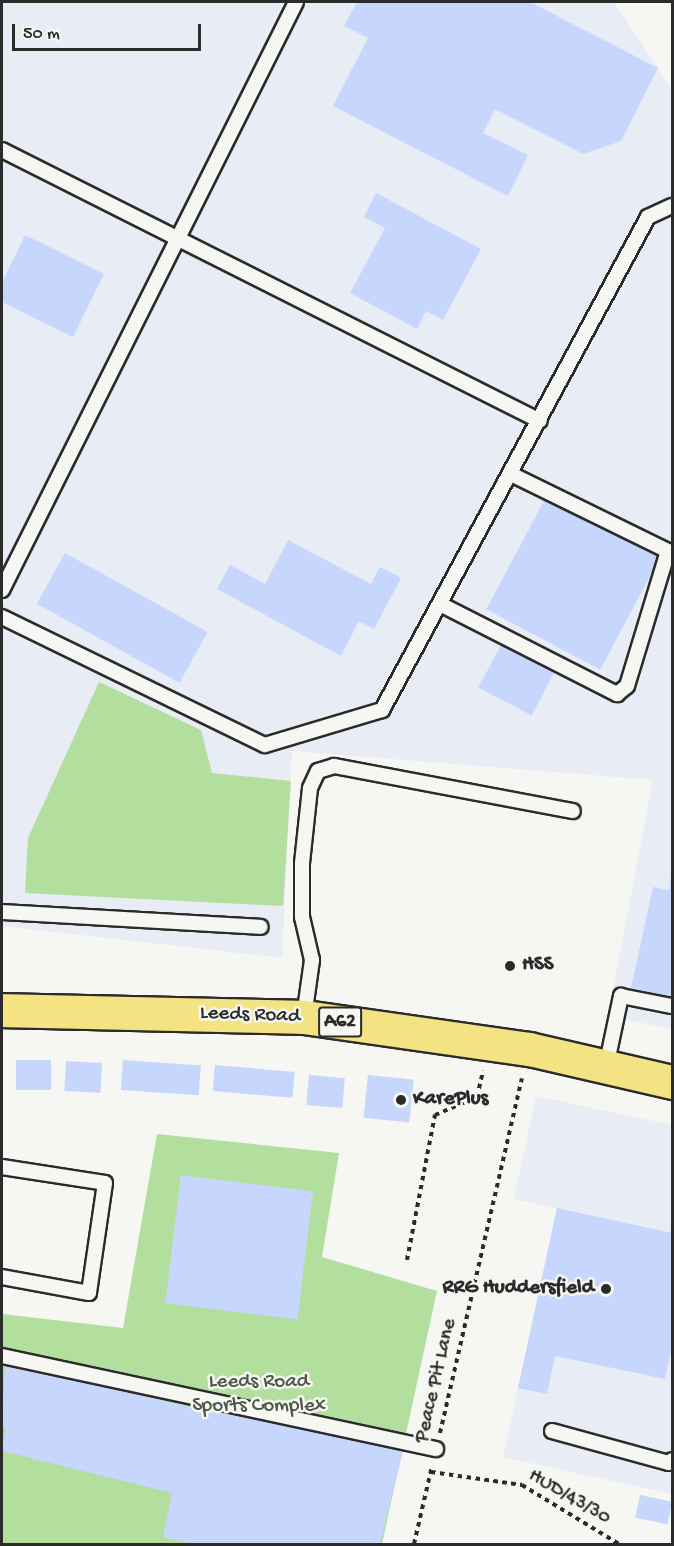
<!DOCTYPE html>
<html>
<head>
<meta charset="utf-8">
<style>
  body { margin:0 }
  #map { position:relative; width:674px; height:1546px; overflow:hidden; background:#f6f6f2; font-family:"Gochi Hand",sans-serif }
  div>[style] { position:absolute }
  .built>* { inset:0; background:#e8ecf5 }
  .green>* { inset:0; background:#b3df9e }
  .building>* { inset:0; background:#c7d6fc; transform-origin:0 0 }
  .path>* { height:4px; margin-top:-2px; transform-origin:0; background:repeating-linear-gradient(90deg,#2b2b2b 0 4.5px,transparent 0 9px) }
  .roads { filter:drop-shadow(2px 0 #2b2b2b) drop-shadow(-2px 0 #2b2b2b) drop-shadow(0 2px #2b2b2b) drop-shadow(0 -2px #2b2b2b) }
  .service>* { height:14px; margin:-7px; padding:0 7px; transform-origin:7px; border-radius:7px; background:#f6f6f2 }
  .primary>* { height:33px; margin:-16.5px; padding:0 16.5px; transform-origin:16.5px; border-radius:16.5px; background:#f4e382 }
  .dots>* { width:16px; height:16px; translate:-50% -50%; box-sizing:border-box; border:3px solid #f6f6f2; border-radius:50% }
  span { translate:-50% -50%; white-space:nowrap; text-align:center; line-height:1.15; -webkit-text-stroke:5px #f6f6f2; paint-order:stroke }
  .shield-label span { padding:2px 4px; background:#f6f6f2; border:2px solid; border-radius:4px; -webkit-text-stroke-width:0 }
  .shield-label { font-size:20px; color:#2b2b2b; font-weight:700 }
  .poi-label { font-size:21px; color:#2b2b2b; font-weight:700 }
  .left { translate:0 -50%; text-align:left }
  .right { translate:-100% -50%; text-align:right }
  .street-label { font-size:21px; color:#2b2b2b }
  .park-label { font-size:21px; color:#4d5848 }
  .frame { position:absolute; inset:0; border:3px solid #2b2b2b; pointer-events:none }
  .scale { position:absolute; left:12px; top:24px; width:189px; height:27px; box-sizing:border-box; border:3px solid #2b2b2b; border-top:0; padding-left:8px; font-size:18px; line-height:21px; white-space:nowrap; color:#2b2b2b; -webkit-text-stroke:4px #f6f6f2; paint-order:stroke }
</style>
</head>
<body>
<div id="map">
  <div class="built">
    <div style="clip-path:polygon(2px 2px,614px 2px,672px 89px,672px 1029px,608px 1016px,653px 780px,292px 751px,282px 958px,2px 926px)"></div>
    <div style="clip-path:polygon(536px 1096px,672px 1125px,672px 1494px,503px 1457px,557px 1209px,514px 1199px)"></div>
  </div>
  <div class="green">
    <div style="clip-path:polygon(99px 682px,201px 730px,212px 773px,291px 781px,283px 906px,25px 893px,28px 838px)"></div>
    <div style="clip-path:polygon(157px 1134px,339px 1153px,322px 1257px,437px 1291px,382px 1544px,2px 1544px,2px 1314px,123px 1328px)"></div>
  </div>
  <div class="building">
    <div style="clip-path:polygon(357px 2px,530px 2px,658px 68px,621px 141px,583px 154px,495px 109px,483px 133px,528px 155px,508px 196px,333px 106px,368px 38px,344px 26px)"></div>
    <div style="clip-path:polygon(376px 193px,481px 249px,443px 320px,426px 311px,417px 329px,350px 293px,385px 228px,364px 217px)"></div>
    <div style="clip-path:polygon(25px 235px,104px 274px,73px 337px,2px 302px,2px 283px)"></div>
    <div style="left:546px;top:497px;width:129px;height:127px;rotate:28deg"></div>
    <div style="clip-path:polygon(288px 540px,371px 584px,380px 567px,401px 578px,374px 629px,359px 621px,341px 656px,217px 589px,230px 565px,265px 584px)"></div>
    <div style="left:65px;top:553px;width:163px;height:58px;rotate:29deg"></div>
    <div style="left:501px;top:645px;width:60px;height:48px;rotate:28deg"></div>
    <div style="clip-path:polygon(671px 876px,672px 876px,672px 997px,631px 988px,653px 887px,669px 890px)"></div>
    <div style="left:16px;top:1060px;width:35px;height:30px"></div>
    <div style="left:123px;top:1060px;width:78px;height:30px;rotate:4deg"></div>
    <div style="left:66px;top:1061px;width:36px;height:30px;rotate:3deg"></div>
    <div style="left:215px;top:1065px;width:80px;height:26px;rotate:5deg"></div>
    <div style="left:309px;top:1075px;width:36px;height:30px;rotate:5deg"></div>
    <div style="left:368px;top:1075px;width:46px;height:43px;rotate:6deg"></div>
    <div style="left:181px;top:1175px;width:133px;height:129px;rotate:7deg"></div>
    <div style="clip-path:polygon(557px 1208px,672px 1233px,672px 1345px,665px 1379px,555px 1356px,547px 1394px,518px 1388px)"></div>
    <div style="clip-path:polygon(5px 1365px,191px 1407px,193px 1399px,404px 1447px,380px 1544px,193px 1544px,163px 1537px,172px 1493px,2px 1451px,6px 1427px,2px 1426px)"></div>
    <div style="left:640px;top:1495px;width:33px;height:23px;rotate:12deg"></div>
  </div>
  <div class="path">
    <div style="left:407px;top:1260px;width:148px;rotate:-79.1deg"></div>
    <div style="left:435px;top:1115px;width:46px;rotate:-23.2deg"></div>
    <div style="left:477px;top:1097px;width:27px;rotate:-77deg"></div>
    <div style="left:440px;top:1433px;width:364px;rotate:-77deg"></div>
    <div style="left:431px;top:1472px;width:92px;rotate:8.1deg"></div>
    <div style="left:522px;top:1485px;width:114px;rotate:31.3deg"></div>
    <div style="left:414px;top:1544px;width:80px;rotate:-77deg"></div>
  </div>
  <div class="roads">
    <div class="service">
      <div style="left:2px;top:150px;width:602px;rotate:26.74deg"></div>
      <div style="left:2px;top:590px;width:657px;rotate:-63.43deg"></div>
      <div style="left:440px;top:604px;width:199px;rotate:27deg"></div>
      <div style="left:617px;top:694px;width:13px;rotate:-39deg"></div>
      <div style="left:627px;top:686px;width:141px;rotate:-73.1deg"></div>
      <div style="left:668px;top:551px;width:175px;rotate:-153.9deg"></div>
      <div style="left:2px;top:617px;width:292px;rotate:26deg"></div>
      <div style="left:265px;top:745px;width:122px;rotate:-16.7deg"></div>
      <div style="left:382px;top:710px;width:560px;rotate:-61.65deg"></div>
      <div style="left:648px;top:217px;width:26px;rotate:-25deg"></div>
      <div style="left:2px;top:912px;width:259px;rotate:3.3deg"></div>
      <div style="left:304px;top:1017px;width:58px;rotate:-82deg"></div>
      <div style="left:312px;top:960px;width:44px;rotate:-103.1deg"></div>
      <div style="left:302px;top:917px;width:54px;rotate:-90deg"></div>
      <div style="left:302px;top:863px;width:75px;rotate:-83.9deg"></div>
      <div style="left:310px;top:788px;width:19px;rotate:-65deg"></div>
      <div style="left:318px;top:771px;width:17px;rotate:-17deg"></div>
      <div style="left:334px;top:766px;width:243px;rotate:10.7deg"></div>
      <div style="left:606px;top:1067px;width:73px;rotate:-78.1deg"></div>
      <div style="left:621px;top:996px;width:52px;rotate:11.1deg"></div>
      <div style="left:2px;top:1167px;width:104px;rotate:8.8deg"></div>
      <div style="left:105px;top:1183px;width:111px;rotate:98.3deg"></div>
      <div style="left:89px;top:1293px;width:88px;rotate:-169.6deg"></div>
      <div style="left:2px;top:1356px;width:444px;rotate:12.1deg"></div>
      <div style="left:552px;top:1431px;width:121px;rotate:15.3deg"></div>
      <div style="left:669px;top:1463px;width:4px;rotate:-45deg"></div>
    </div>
    <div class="primary">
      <div style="left:2px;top:1010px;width:302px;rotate:1.3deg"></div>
      <div style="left:304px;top:1017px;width:227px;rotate:8.1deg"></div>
      <div style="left:529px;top:1049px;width:147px;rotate:13deg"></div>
    </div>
  </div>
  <div class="dots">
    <div style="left:510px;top:966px;background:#2b2b2b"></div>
    <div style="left:401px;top:1100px;background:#2b2b2b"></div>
    <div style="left:606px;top:1289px;background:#2b2b2b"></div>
  </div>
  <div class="shield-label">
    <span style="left:340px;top:1022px">A62</span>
  </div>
  <div class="poi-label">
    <span class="left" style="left:522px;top:966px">HSS</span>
    <span class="left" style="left:413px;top:1100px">KarePlus</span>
    <span class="right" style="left:594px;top:1289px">RRG Huddersfield</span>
  </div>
  <div class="street-label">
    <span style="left:250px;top:1016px;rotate:2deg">Leeds Road</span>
    <span style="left:437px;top:1381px;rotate:-77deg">Peace Pit Lane</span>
    <span style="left:569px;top:1498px;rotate:30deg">HUD/43/30</span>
  </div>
  <div class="park-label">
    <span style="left:259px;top:1395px">Leeds Road<br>Sports Complex</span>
  </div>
  <div class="frame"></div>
  <div class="scale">50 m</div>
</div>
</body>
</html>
